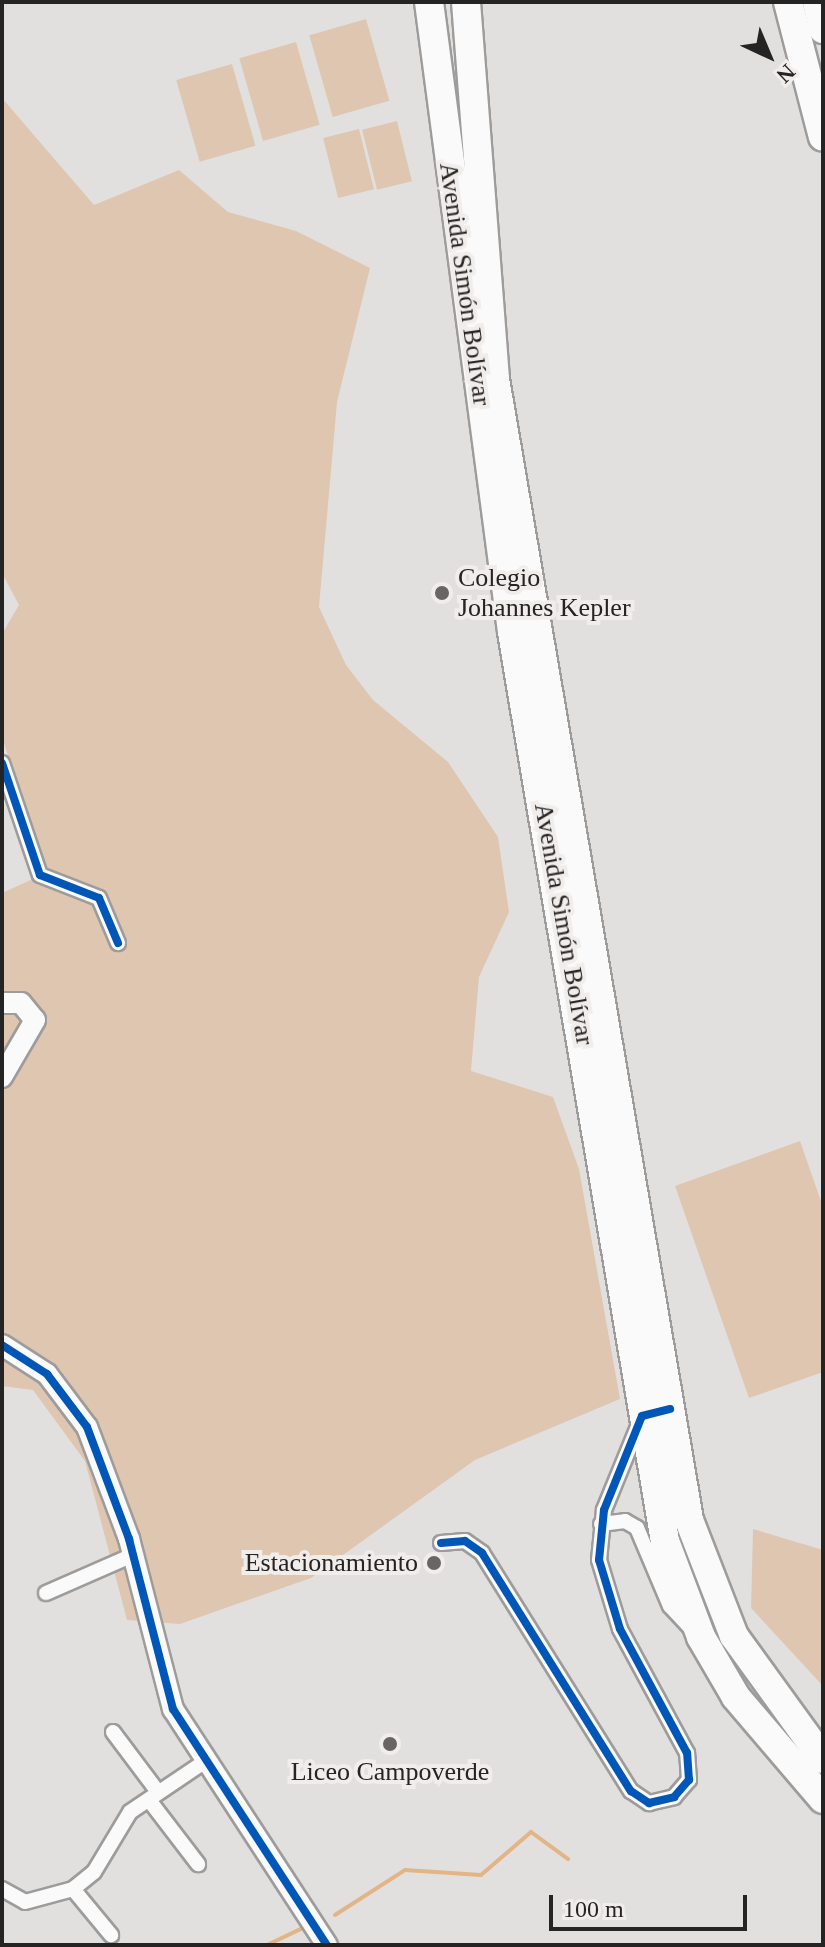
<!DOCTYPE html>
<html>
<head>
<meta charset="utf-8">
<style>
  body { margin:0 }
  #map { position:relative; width:825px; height:1947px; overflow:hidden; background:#e2e0df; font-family:"Times New Roman",serif }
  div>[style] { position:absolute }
  .green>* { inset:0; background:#dec6b1; transform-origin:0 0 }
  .stream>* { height:4px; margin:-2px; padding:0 2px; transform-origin:2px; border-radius:2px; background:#e3b485 }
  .roads { filter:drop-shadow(2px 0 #9d9c9b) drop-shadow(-2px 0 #9d9c9b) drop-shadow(0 2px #9d9c9b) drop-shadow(0 -2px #9d9c9b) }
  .street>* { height:14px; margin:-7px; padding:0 7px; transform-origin:7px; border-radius:7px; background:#fbfafa }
  .secondary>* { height:20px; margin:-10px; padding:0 10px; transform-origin:10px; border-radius:10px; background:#fbfafa }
  .highway>* { height:28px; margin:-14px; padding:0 14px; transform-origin:14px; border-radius:14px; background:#fbfafa }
  .cycleway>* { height:8px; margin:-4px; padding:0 4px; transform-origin:4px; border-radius:4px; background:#0057b8 }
  .dots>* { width:22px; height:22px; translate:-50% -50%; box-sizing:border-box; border:4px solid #f0edeb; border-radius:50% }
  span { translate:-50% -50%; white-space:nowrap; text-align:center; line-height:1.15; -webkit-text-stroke:8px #f0edeb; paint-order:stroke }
  .street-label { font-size:26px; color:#252424 }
  .poi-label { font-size:26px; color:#252424 }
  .left { translate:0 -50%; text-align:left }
  .right { translate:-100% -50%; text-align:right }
  .frame { position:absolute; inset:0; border:4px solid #252424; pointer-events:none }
  .north { position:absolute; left:729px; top:16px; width:80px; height:80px; -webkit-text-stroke:6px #f0edeb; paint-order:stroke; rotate:136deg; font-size:22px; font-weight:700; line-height:32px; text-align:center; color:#252424 }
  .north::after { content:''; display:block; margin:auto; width:28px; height:36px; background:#252424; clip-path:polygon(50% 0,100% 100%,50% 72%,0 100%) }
  .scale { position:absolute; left:549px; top:1895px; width:198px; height:36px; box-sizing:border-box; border:4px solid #252424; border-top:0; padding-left:10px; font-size:24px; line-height:28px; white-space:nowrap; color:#252424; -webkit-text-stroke:6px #f0edeb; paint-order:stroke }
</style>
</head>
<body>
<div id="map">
  <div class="green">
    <div style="left:366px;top:19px;width:85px;height:59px;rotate:74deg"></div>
    <div style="left:296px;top:42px;width:86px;height:59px;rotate:74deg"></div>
    <div style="left:232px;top:64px;width:85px;height:58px;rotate:74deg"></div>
    <div style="clip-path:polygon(2px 98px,94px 205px,179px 170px,228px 212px,296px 231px,370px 268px,337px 402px,319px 607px,346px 665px,373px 700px,448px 762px,498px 837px,509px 912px,479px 977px,471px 1071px,553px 1097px,579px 1169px,620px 1399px,475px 1460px,311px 1578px,180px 1624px,127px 1620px,85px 1461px,33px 1390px,2px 1386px,2px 893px,46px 873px,2px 737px,2px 634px,19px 605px,2px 573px)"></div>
    <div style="left:397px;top:121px;width:62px;height:36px;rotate:76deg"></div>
    <div style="left:359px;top:129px;width:62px;height:37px;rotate:76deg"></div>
    <div style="clip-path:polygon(800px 1141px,823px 1207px,823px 1372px,749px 1398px,675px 1186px)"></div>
    <div style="clip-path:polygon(753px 1529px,823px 1550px,823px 1686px,751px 1608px)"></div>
  </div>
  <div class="stream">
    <div style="left:335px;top:1915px;width:83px;rotate:-32.7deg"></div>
    <div style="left:405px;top:1870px;width:76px;rotate:3.8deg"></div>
    <div style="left:481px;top:1875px;width:66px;rotate:-40.7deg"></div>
    <div style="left:531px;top:1832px;width:46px;rotate:36.1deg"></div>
    <div style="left:267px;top:1945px;width:44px;rotate:-25.4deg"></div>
  </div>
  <div class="roads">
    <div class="street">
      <div style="left:2px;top:763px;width:118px;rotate:71.3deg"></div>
      <div style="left:40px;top:875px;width:63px;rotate:21.3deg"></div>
      <div style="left:99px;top:898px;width:49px;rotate:67.1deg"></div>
      <div style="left:601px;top:1524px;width:24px;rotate:-7deg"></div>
      <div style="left:625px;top:1521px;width:14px;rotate:30deg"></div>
      <div style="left:637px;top:1528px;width:85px;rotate:67.1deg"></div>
      <div style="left:670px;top:1606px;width:40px;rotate:47deg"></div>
      <div style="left:441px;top:1543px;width:24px;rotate:-5deg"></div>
      <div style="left:465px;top:1541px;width:21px;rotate:35deg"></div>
      <div style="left:482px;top:1553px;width:281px;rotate:58deg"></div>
      <div style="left:631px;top:1791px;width:22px;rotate:34deg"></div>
      <div style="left:649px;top:1803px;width:26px;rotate:-13deg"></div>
      <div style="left:674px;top:1797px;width:23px;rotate:-49deg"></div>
      <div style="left:689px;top:1780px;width:27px;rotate:-94deg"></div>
      <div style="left:687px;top:1753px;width:141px;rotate:-118.4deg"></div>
      <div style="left:620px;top:1629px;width:72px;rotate:-106.9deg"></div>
      <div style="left:599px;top:1560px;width:50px;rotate:-84.3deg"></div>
      <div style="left:604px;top:1510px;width:95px;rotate:-67.8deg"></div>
      <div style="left:46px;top:1593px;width:95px;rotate:-23.6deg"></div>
      <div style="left:113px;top:1732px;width:75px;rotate:53.1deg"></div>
      <div style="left:149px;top:1800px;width:81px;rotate:52.6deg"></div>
      <div style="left:2px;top:1889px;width:26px;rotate:29deg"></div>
      <div style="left:25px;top:1902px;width:50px;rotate:-15.2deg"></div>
      <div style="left:73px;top:1889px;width:27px;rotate:-39deg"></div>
      <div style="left:94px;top:1872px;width:70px;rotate:-59deg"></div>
      <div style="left:130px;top:1812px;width:89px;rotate:-34deg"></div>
      <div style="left:73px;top:1889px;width:60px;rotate:50.4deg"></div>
    </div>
    <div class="secondary">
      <div style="left:2px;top:1003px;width:19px"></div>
      <div style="left:21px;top:1003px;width:22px;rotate:51deg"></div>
      <div style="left:35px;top:1020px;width:66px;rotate:120.1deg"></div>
      <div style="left:2px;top:1345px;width:54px;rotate:32.8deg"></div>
      <div style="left:47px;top:1374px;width:66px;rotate:53deg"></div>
      <div style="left:87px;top:1427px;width:120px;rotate:69.4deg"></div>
      <div style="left:129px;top:1539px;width:176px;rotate:75.5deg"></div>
      <div style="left:173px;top:1709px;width:282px;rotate:56.9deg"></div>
    </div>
    <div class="highway">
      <div style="left:429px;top:2px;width:635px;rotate:82.49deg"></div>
      <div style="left:512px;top:632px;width:922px;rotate:80.45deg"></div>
      <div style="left:665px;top:1541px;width:103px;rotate:69.4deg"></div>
      <div style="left:701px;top:1637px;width:69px;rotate:59.7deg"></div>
      <div style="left:736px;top:1697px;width:134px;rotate:49.5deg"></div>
      <div style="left:466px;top:2px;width:378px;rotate:85.6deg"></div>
      <div style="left:495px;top:379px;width:1157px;rotate:80.35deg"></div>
      <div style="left:689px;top:1520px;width:124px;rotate:68.8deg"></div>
      <div style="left:734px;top:1636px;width:152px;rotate:54.1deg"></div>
      <div style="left:788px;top:2px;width:139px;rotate:75.5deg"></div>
      <div style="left:817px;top:2px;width:28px;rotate:77deg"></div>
    </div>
  </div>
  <div class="cycleway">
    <div style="left:2px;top:763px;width:118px;rotate:71.3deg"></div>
    <div style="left:40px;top:875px;width:63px;rotate:21.3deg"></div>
    <div style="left:99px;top:898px;width:49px;rotate:67.1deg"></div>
    <div style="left:2px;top:1345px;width:54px;rotate:32.8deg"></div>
    <div style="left:47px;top:1374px;width:66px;rotate:53deg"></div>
    <div style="left:87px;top:1427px;width:120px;rotate:69.4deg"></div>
    <div style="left:129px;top:1539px;width:176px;rotate:75.5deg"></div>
    <div style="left:173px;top:1709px;width:282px;rotate:56.9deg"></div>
    <div style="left:441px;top:1543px;width:24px;rotate:-5deg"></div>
    <div style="left:465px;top:1541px;width:21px;rotate:35deg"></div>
    <div style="left:482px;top:1553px;width:281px;rotate:58deg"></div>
    <div style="left:631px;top:1791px;width:22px;rotate:34deg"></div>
    <div style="left:649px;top:1803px;width:26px;rotate:-13deg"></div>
    <div style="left:674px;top:1797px;width:23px;rotate:-49deg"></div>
    <div style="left:689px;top:1780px;width:27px;rotate:-94deg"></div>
    <div style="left:687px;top:1753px;width:141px;rotate:-118.4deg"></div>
    <div style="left:620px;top:1629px;width:72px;rotate:-106.9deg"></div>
    <div style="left:599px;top:1560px;width:50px;rotate:-84.3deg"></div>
    <div style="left:604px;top:1510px;width:101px;rotate:-68deg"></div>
    <div style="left:642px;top:1416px;width:29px;rotate:-14deg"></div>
  </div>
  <div class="dots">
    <div style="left:442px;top:593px;background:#676665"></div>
    <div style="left:434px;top:1563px;background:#676665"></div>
    <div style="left:390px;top:1744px;background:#676665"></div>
  </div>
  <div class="street-label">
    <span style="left:465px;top:284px;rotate:82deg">Avenida Simón Bolívar</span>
    <span style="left:564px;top:924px;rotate:80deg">Avenida Simón Bolívar</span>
  </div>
  <div class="poi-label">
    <span class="left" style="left:458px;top:593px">Colegio<br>Johannes Kepler</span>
    <span class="right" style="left:418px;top:1563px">Estacionamiento</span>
    <span style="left:390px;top:1772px">Liceo Campoverde</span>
  </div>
  <div class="frame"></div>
  <div class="north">N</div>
  <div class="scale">100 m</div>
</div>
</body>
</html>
